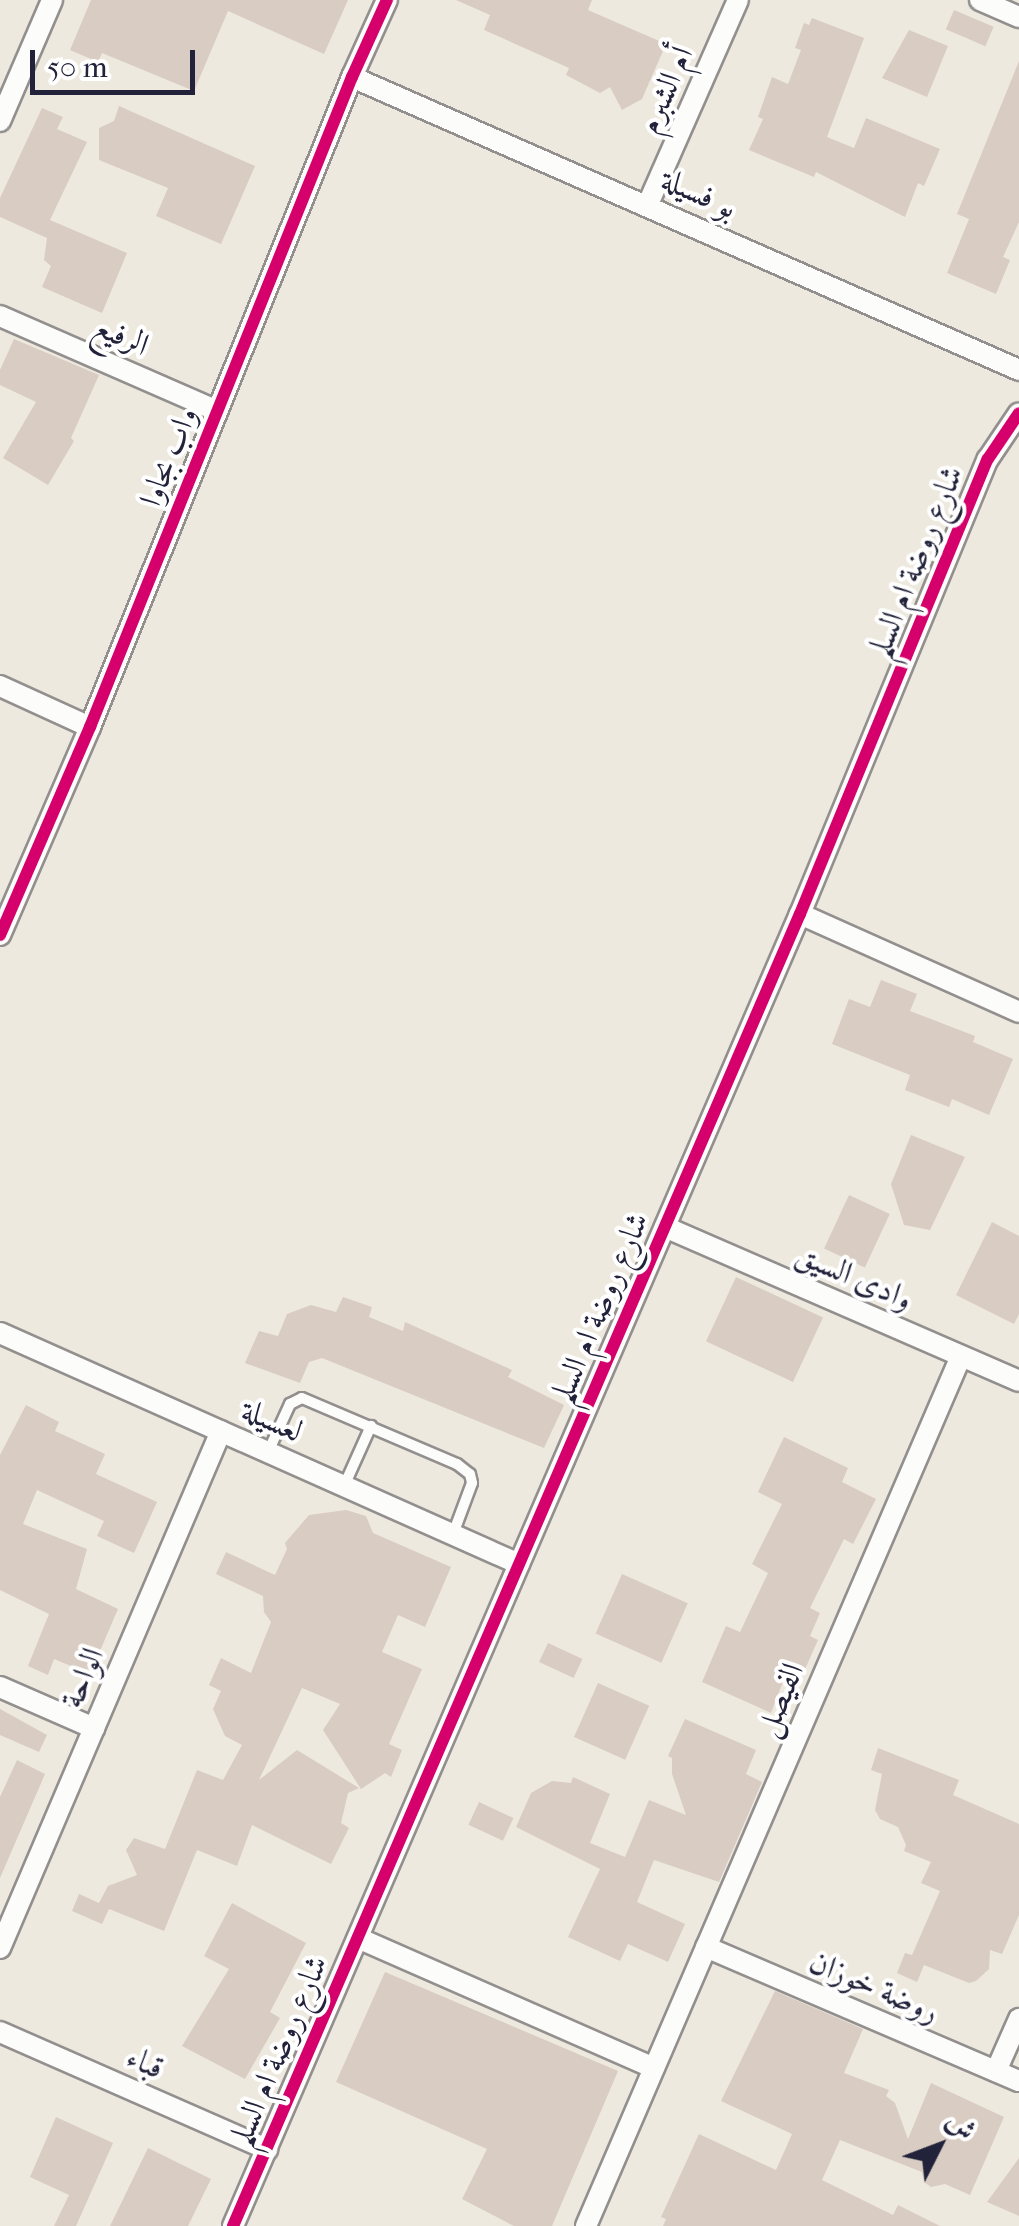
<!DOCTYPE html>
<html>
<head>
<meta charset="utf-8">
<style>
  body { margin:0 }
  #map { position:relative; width:1019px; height:2226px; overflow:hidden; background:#eee9de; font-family:"IM FELL French Canon",Amiri,serif }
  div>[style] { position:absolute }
  .building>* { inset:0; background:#d9ccc2; transform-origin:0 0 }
  .roads { filter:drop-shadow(2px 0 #928f8e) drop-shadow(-2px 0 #928f8e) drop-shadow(0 2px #928f8e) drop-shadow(0 -2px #928f8e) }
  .service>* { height:10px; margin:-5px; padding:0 5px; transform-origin:5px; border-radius:5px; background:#fcfcfa }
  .minor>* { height:20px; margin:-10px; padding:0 10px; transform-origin:10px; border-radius:10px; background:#fcfcfa }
  .cycleway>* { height:12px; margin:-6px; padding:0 6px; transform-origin:6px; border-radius:6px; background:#d6006c }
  span { translate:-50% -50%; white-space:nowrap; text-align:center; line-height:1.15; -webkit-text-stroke:8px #fff; paint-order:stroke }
  .street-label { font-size:32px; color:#22223b }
  .north { position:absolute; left:889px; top:2096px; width:100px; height:100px; -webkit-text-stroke:8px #fff; paint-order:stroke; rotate:48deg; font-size:28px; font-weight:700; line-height:40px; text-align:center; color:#22223b }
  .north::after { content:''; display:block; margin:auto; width:35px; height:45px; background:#22223b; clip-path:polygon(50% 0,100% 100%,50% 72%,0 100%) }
  .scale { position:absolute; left:30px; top:50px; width:165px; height:45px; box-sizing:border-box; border:5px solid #22223b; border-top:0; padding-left:12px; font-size:30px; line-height:35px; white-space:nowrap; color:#22223b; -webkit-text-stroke:8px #fff; paint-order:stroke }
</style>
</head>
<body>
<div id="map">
  <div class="building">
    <div style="clip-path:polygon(91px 0,348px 0,324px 54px,228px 11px,194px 91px,102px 53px,98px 62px,70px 50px)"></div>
    <div style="clip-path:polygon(456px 0,592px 0,588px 10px,666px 44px,642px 99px,622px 110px,610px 87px,600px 93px,566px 75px,569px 68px,484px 30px,490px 15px)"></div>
    <div style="left:954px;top:10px;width:43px;height:21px;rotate:23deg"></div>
    <div style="clip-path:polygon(812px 18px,864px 38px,827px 137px,854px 148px,866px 118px,940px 149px,924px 186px,918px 183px,905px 217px,816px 172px,814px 177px,749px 150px,763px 119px,758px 117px,772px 77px,788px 84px,801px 50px,795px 48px,804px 23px,809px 25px)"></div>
    <div style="clip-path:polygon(909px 30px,948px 46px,927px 97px,882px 78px)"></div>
    <div style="clip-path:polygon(1019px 61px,1019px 222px,1003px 257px,1010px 260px,996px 294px,947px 273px,969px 219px,957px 214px)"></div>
    <div style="clip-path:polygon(119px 106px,255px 166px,221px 244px,156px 216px,168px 188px,99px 160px,99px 128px,114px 121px)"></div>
    <div style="clip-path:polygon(42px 108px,63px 117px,57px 129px,87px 142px,50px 220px,127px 253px,102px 313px,42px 287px,51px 266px,44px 260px,47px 238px,0 217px,0 198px)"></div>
    <div style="clip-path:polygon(14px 339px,99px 375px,71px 438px,74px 441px,48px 485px,3px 458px,36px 402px,0 385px,0 370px)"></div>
    <div style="clip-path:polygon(881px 980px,917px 994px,910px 1011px,975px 1036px,973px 1042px,1013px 1059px,989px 1115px,952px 1099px,949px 1107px,905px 1090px,910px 1075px,832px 1044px,849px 999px,870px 1007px)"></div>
    <div style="clip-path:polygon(911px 1135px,965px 1157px,930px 1230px,904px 1225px,891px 1184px)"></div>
    <div style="left:849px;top:1195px;width:45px;height:59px;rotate:25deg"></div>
    <div style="clip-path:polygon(992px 1222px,1019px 1236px,1019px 1314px,1014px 1324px,956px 1295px)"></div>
    <div style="left:736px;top:1277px;width:96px;height:71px;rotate:25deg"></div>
    <div style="clip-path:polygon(343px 1297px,372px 1307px,369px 1317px,403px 1331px,405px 1322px,512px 1370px,508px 1377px,564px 1405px,544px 1448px,322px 1358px,309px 1362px,300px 1383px,245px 1363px,259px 1331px,278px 1336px,287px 1314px,311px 1305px,336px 1312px)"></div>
    <div style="clip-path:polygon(26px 1405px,59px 1422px,55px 1431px,105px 1454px,96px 1474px,157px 1502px,134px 1553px,97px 1536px,104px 1521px,37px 1490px,23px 1524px,87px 1549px,76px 1589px,118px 1609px,90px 1674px,54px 1659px,48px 1675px,28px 1666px,49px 1614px,0 1590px,0 1455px)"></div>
    <div style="clip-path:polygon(784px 1437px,848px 1468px,842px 1482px,876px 1499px,853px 1544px,844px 1539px,810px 1608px,820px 1613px,810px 1636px,818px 1640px,798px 1685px,784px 1679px,771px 1713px,702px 1682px,726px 1626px,740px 1632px,768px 1573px,752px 1564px,782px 1504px,758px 1492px)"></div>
    <div style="clip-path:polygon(346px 1510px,366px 1516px,373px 1533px,451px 1567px,425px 1627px,398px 1615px,382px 1652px,422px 1669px,389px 1744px,402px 1750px,391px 1777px,385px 1773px,361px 1789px,323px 1730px,340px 1704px,302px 1688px,259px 1780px,297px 1750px,359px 1788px,348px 1793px,341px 1823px,349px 1828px,331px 1864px,252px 1825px,237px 1866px,197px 1850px,164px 1931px,109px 1909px,102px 1924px,72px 1911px,79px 1894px,99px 1903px,108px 1886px,137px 1875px,126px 1850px,134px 1838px,165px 1849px,197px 1770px,223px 1780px,242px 1745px,225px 1736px,213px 1709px,221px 1691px,209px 1685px,221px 1658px,251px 1673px,271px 1622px,264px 1612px,263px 1596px,216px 1574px,226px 1552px,275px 1575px,287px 1549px,285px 1543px,309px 1515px)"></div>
    <div style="left:622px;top:1574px;width:72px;height:65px;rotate:24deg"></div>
    <div style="left:548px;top:1643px;width:38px;height:21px;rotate:25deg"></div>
    <div style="left:598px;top:1683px;width:56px;height:59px;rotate:24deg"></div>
    <div style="clip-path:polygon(0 1709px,47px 1735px,39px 1752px,0 1735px)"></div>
    <div style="clip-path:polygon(685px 1719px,756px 1750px,746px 1774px,762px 1782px,719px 1882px,654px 1860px,637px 1902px,685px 1924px,668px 1962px,628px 1944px,620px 1961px,568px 1937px,600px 1869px,516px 1827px,531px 1793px,552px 1781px,571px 1783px,573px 1777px,610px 1794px,590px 1843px,625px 1857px,649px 1800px,686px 1815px,672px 1774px,672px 1758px,668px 1756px)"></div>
    <div style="clip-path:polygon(878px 1748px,959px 1780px,953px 1795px,1019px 1824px,1019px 1915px,1002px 1954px,990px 1950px,989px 1969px,976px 1981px,969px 1983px,924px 1965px,917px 1982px,897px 1973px,905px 1953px,912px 1955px,940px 1891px,921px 1883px,931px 1862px,904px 1851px,906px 1845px,898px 1827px,880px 1819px,875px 1810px,882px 1774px,871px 1770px)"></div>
    <div style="clip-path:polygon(17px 1760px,45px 1774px,0 1878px,0 1797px)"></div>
    <div style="left:479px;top:1802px;width:38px;height:25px;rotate:25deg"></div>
    <div style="clip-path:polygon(232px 1903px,306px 1943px,270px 2012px,280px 2018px,245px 2079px,182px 2046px,229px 1969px,204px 1956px)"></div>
    <div style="clip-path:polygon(385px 1972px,618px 2071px,552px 2226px,514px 2226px,462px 2199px,487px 2149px,336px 2082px)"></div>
    <div style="clip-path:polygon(775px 1991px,863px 2029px,844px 2073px,889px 2090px,886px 2096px,895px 2103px,908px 2139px,931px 2083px,1004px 2117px,970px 2195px,945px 2184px,931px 2187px,924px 2182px,922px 2172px,840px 2140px,822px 2180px,893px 2215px,898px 2205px,940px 2226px,663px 2226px,666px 2219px,661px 2217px,699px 2134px,776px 2170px,792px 2134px,721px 2101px)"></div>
    <div style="clip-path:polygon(56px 2117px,113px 2143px,76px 2226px,54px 2226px,69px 2195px,30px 2177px)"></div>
    <div style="clip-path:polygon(148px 2148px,211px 2179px,188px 2226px,110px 2226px)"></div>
    <div style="clip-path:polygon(1019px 2158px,1019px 2216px,987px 2202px)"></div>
  </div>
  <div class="roads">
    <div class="service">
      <div style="left:268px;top:1452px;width:53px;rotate:-65.4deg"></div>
      <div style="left:290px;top:1404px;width:13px;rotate:-27deg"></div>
      <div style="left:302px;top:1398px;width:168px;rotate:23.1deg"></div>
      <div style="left:457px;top:1464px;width:16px;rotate:38deg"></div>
      <div style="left:470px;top:1474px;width:9px;rotate:77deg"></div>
      <div style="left:472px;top:1483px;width:54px;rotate:110.4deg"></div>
      <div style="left:344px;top:1486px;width:66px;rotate:-65.8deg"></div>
    </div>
    <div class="minor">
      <div style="left:980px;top:0;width:43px;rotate:23.6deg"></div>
      <div style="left:352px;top:77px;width:729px;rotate:23.71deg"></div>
      <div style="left:0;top:121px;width:132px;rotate:-66.7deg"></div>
      <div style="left:648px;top:204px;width:223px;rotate:-66.2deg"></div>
      <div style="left:0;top:316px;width:237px;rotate:23.6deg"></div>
      <div style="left:0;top:686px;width:99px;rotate:24.5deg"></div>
      <div style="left:800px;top:914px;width:240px;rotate:24.1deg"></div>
      <div style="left:0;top:935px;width:227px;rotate:-66.6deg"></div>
      <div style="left:90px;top:727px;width:701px;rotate:-68.05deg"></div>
      <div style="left:352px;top:77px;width:85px;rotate:-65.6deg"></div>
      <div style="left:665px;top:1227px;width:386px;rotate:23.5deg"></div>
      <div style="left:0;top:1333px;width:568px;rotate:23.99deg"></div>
      <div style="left:0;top:1687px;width:103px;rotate:23.6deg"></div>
      <div style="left:358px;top:1938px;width:323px;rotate:23.7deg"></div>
      <div style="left:706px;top:1947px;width:340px;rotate:23.2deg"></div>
      <div style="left:0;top:1948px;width:562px;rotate:-66.85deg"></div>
      <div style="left:0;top:2032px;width:292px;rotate:23.7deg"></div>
      <div style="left:996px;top:2071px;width:57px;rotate:-66.1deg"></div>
      <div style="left:233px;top:2226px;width:1429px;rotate:-66.63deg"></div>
      <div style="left:800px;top:914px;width:492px;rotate:-67.6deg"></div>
      <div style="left:988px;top:459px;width:55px;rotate:-56deg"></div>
      <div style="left:586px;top:2226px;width:947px;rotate:-66.68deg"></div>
    </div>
  </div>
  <div class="cycleway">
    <div style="left:0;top:935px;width:227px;rotate:-66.6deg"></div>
    <div style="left:90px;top:727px;width:701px;rotate:-68.05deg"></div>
    <div style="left:352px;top:77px;width:85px;rotate:-65.6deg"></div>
    <div style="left:233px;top:2226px;width:1429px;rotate:-66.63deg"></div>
    <div style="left:800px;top:914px;width:492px;rotate:-67.6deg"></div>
    <div style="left:988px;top:459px;width:55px;rotate:-56deg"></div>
  </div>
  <div class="street-label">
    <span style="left:666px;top:90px;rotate:-66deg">أم الشبرم</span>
    <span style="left:699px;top:194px;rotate:24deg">بو فسيلة</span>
    <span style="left:121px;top:336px;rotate:24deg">الرفيع</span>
    <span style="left:169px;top:457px;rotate:-68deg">واب بجاوا</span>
    <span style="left:916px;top:562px;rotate:-68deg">شارع روضة ام السلم</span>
    <span style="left:854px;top:1277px;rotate:23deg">وادى السيق</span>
    <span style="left:600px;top:1308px;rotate:-67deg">شارع روضة ام السلم</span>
    <span style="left:272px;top:1421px;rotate:24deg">لعسيلة</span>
    <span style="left:83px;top:1678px;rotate:-67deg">الواحة</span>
    <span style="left:780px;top:1700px;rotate:-67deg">الفيصل</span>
    <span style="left:874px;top:1987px;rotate:23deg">روضة خوزان</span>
    <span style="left:279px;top:2051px;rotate:-67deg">شارع روضة ام السلم</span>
    <span style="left:145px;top:2063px;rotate:24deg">قباء</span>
  </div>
  <div class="north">ش</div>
  <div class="scale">50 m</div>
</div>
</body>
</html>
